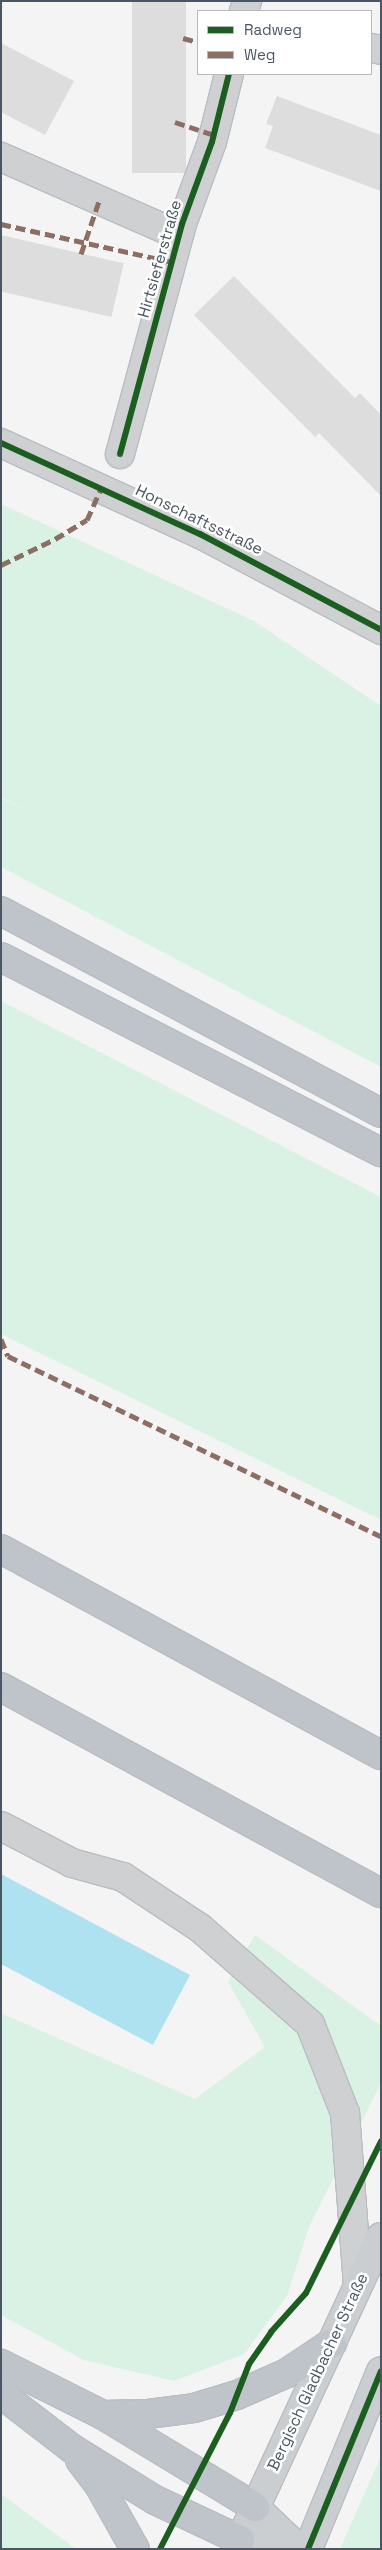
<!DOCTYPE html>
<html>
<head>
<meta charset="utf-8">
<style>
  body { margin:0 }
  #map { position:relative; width:382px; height:2550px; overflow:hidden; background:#f4f4f4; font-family:"Space Grotesk",sans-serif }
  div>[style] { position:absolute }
  .green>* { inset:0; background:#d9f2e3 }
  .water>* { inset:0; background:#aee2f0 }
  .building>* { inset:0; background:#ddddde; transform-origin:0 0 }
  .roads { filter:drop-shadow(1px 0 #b9bec3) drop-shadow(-1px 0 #b9bec3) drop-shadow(0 1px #b9bec3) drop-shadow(0 -1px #b9bec3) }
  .minor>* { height:28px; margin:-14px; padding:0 14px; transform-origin:14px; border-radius:14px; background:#ced0d2 }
  .major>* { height:28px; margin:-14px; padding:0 14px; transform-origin:14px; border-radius:14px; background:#caced1 }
  .highway>* { height:28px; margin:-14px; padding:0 14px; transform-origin:14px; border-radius:14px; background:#bec4c9 }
  .quiet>* { height:5px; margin-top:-2.5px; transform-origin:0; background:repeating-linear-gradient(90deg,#8d6e63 0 10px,transparent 0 15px) }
  .cycleway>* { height:6px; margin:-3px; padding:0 3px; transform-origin:3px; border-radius:3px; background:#1b5e20 }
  span { translate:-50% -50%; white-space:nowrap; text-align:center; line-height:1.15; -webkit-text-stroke:5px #fff; paint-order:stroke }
  .street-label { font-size:16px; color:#4a5661 }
  .frame { position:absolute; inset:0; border:2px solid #4a5661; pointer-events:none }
  .legend { position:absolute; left:197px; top:10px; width:175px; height:65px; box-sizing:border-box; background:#fff; border:1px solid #b7bbc0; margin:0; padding:6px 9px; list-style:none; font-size:15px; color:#4a5661 }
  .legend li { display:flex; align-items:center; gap:10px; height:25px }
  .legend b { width:25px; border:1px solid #b7bbc0 }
</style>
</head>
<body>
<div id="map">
  <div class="green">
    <div style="clip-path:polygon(1px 504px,254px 621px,381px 706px,381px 1067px,1px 867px,1px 798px,33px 814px,1px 797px)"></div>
    <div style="clip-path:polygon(1px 1001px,381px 1197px,381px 1520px,1px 1334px)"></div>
    <div style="clip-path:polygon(255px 1935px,381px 2026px,381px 2083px,309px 2227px,287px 2296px,244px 2354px,174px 2381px,84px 2360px,1px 2315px,1px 2013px,195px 2099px,265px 2047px,228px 1982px)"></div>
    <div style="clip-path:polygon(381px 2456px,381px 2549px,340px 2549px)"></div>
    <div style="clip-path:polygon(1px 2494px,75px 2548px,76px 2549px,1px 2549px)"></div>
  </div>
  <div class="water">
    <div style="clip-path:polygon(1px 1874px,190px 1975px,153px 2045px,1px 1964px)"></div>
  </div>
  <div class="building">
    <div style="left:132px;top:1px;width:54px;height:172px"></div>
    <div style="clip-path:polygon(1px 43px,74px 81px,45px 135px,1px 112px)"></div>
    <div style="clip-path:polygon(277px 96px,381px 135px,381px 191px,265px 148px,273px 126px,266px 124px)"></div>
    <div style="left:1px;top:235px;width:126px;height:55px;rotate:13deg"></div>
    <div style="clip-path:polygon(234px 276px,355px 398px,360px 393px,381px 415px,381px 496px,319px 433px,315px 437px,194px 315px)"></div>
  </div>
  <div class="roads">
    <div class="minor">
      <div style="left:244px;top:11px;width:10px;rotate:-73deg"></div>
      <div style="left:371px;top:48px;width:10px;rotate:11deg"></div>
      <div style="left:1px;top:157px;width:194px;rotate:23.7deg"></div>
      <div style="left:1px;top:443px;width:219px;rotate:24.6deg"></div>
      <div style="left:200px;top:534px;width:205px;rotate:27.9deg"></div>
      <div style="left:120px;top:454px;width:238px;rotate:-74.9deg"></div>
      <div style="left:182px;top:224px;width:87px;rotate:-69.9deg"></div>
      <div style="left:212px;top:142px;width:70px;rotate:-76deg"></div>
      <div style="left:1px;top:1826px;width:80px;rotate:27.5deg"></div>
      <div style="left:72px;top:1863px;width:53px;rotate:15.4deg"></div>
      <div style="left:123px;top:1877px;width:92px;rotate:33.5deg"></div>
      <div style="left:200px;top:1928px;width:146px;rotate:41.1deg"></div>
      <div style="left:310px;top:2024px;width:96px;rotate:68.5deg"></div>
      <div style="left:345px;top:2113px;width:172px;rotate:85.7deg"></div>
    </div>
    <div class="major">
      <div style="left:255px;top:2507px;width:61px;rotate:43.7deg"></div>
      <div style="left:240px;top:2540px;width:40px;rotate:13deg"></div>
      <div style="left:236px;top:2549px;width:344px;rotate:-65.1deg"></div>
      <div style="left:308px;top:2549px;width:192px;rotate:-67.7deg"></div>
    </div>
    <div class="highway">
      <div style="left:1px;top:911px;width:430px;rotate:28deg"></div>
      <div style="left:1px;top:957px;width:427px;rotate:27.2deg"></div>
      <div style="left:1px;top:1549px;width:432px;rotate:28.5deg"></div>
      <div style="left:1px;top:1687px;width:432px;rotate:28.5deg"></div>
      <div style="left:1px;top:2364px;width:114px;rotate:26.6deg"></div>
      <div style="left:103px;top:2415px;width:178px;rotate:31.2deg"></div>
      <div style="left:1px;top:2394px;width:88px;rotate:37.6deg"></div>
      <div style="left:71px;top:2448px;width:99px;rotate:31.8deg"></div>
      <div style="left:155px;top:2500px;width:94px;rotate:25.2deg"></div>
      <div style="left:103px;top:2415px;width:45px;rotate:-1.3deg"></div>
      <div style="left:148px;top:2414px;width:46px;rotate:-7.4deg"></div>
      <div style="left:194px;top:2408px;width:45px;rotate:-16.8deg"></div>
      <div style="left:237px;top:2395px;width:55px;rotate:-23.7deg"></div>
      <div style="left:287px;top:2373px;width:54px;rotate:-33.7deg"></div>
      <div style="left:80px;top:2460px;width:34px;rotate:53deg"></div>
      <div style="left:100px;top:2487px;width:71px;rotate:60.6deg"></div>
    </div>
  </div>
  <div class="quiet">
    <div style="left:183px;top:38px;width:16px;rotate:15deg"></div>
    <div style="left:175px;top:122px;width:41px;rotate:18.4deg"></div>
    <div style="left:1px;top:224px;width:175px;rotate:12.5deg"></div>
    <div style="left:81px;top:254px;width:56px;rotate:-71.2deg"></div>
    <div style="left:1px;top:565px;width:60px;rotate:-25.7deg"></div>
    <div style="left:55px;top:539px;width:37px;rotate:-31deg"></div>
    <div style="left:87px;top:520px;width:35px;rotate:-66deg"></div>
    <div style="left:1px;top:1339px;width:18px;rotate:68deg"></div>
    <div style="left:8px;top:1356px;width:414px;rotate:25.8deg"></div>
  </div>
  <div class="cycleway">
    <div style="left:1px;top:443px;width:219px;rotate:24.6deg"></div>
    <div style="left:200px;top:534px;width:205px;rotate:27.9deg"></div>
    <div style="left:120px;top:454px;width:238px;rotate:-74.9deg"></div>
    <div style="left:182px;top:224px;width:87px;rotate:-69.9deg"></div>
    <div style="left:212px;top:142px;width:70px;rotate:-76deg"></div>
    <div style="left:160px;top:2549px;width:153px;rotate:-62.8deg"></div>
    <div style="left:230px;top:2413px;width:53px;rotate:-68.8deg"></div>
    <div style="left:249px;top:2364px;width:39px;rotate:-55deg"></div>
    <div style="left:271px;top:2332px;width:52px;rotate:-48.1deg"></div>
    <div style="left:306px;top:2293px;width:169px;rotate:-63.7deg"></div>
    <div style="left:308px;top:2549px;width:192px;rotate:-67.7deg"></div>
  </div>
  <div class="street-label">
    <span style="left:160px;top:259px;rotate:-74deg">Hirtsieferstraße</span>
    <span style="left:199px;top:520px;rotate:26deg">Honschaftsstraße</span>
    <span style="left:318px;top:2372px;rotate:-65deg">Bergisch Gladbacher Straße</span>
  </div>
  <div class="frame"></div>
  <ul class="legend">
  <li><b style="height:6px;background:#1b5e20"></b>Radweg</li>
  <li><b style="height:6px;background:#8d6e63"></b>Weg</li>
  </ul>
</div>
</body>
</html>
